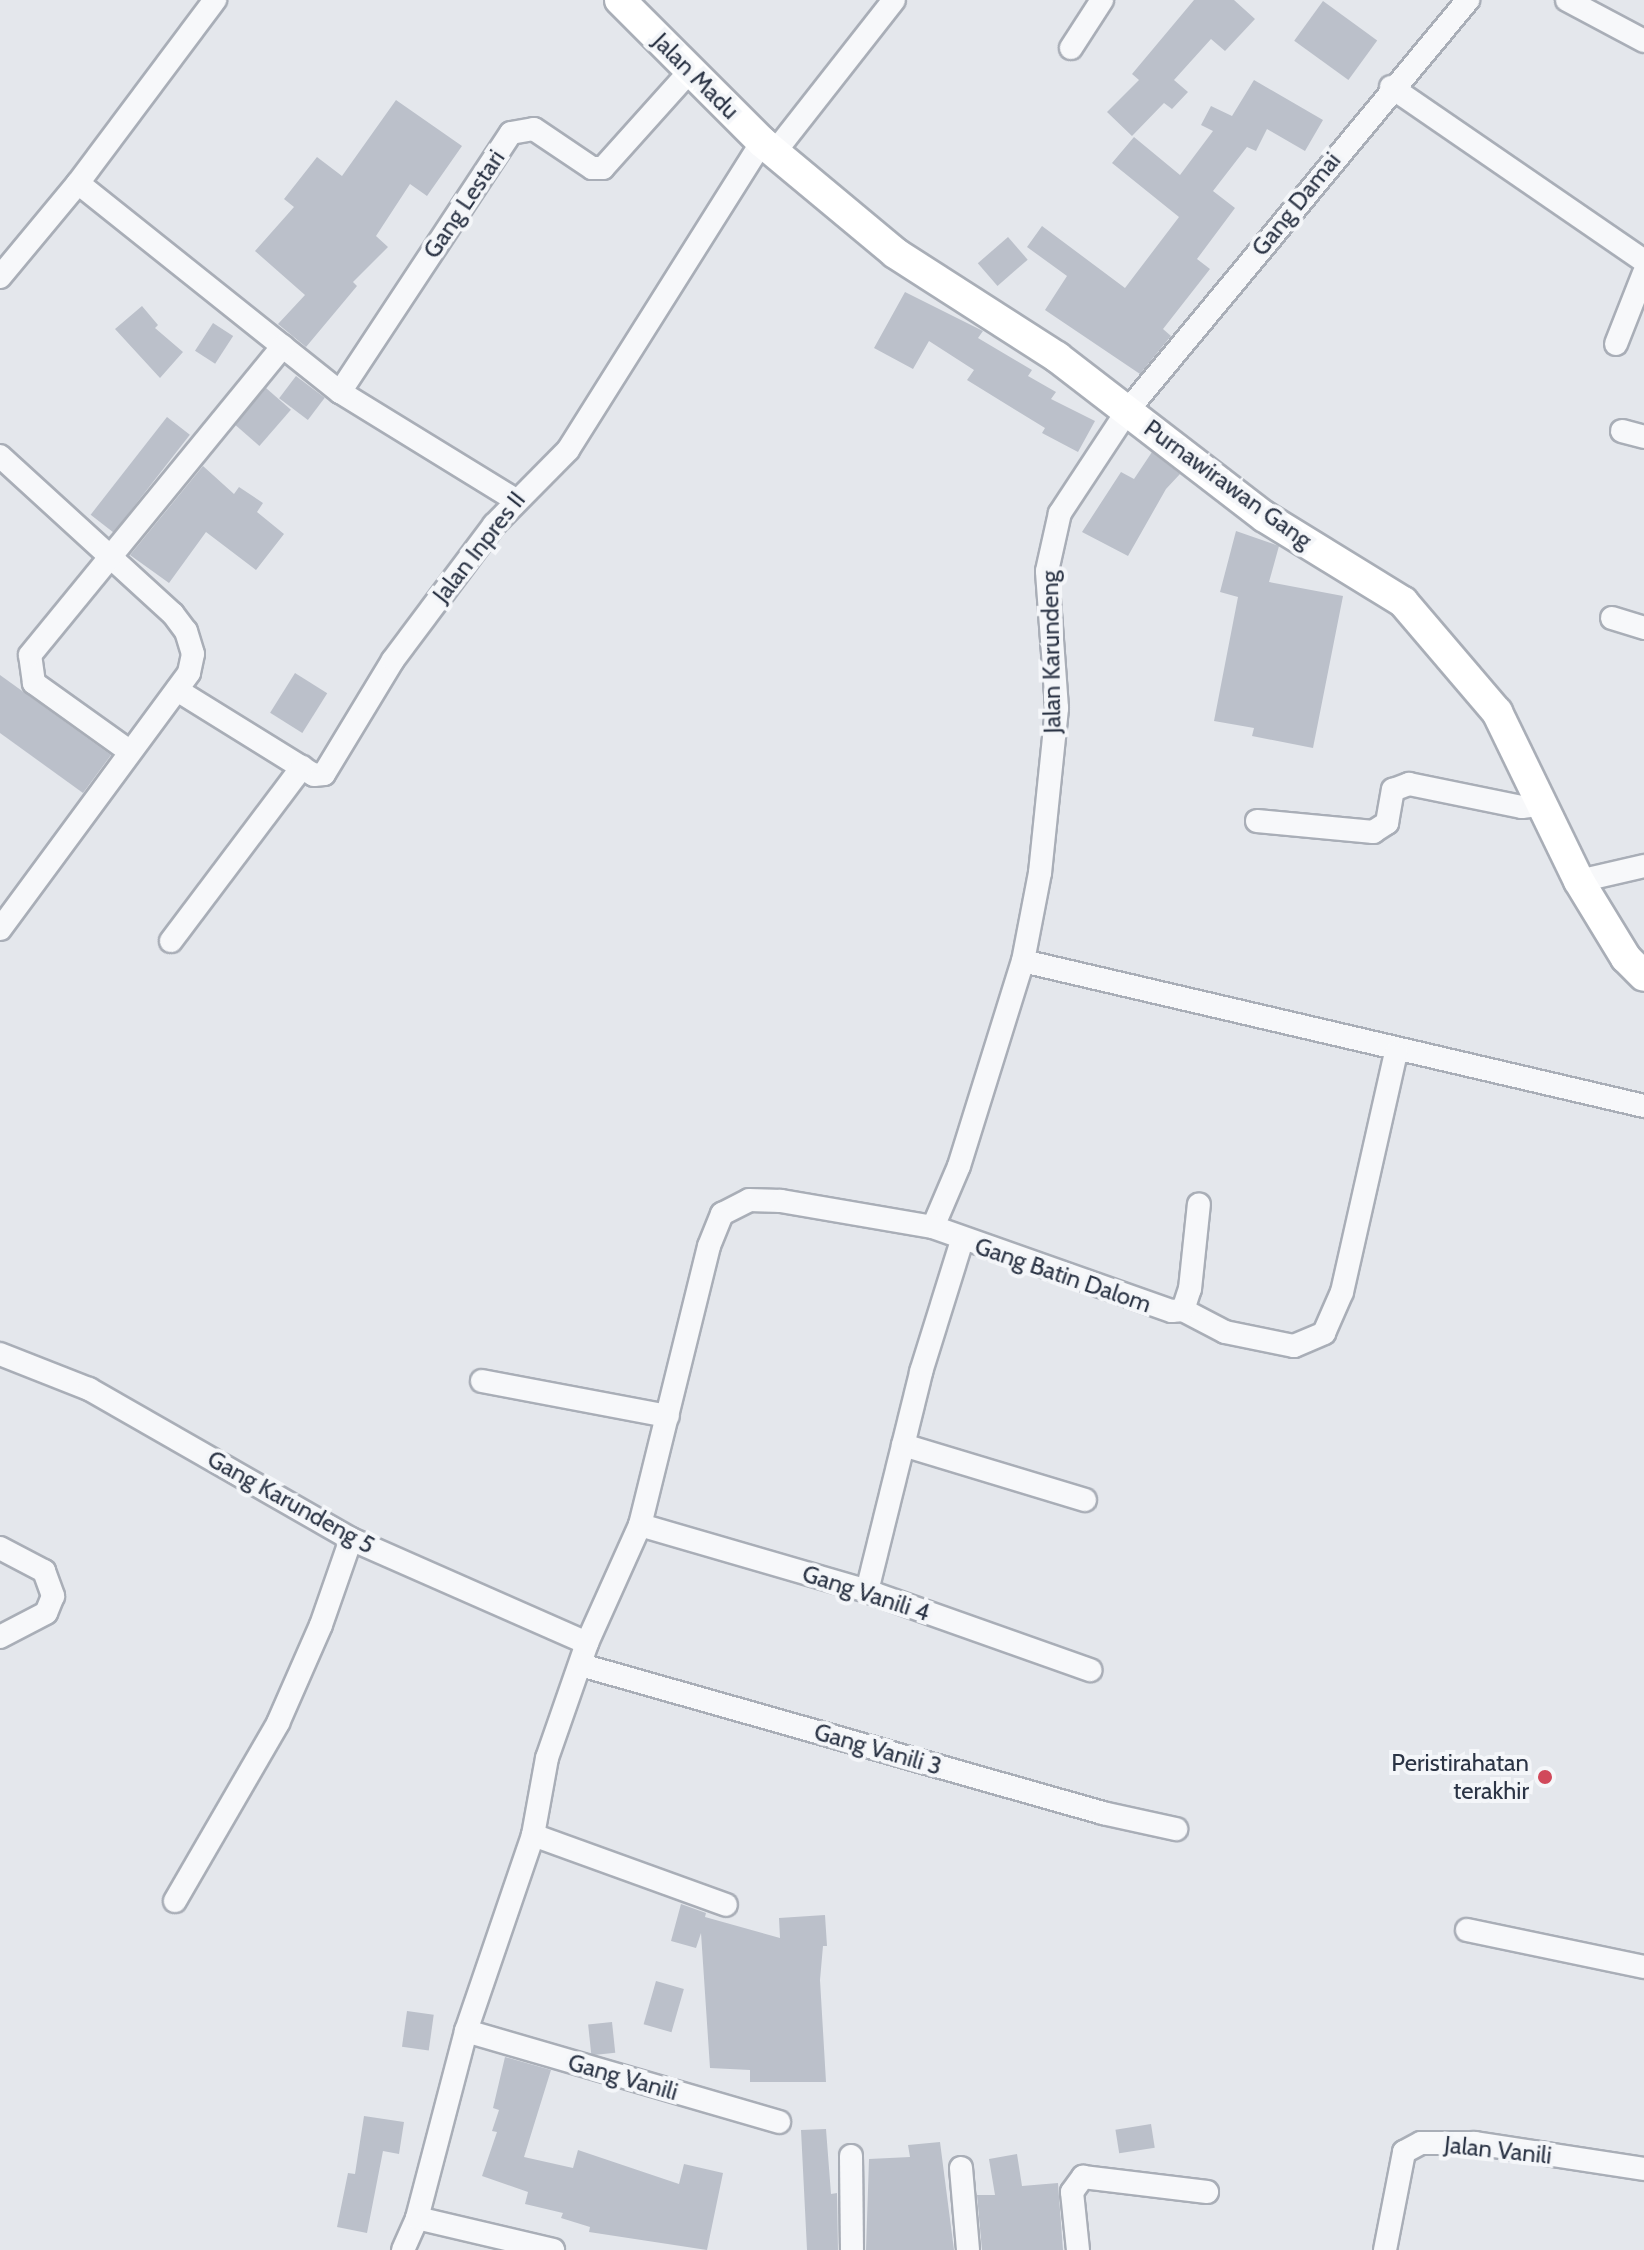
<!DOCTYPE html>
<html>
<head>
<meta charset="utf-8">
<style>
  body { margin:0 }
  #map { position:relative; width:1644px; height:2250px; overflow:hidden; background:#e4e7ec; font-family:Cabin,sans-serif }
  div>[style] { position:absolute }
  .building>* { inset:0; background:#bbc0ca; transform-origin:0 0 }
  .roads { filter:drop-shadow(2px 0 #a9aeb7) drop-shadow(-2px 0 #a9aeb7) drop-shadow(0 2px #a9aeb7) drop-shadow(0 -2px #a9aeb7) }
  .street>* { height:22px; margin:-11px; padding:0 11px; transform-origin:11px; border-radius:11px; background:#f7f8fa }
  .secondary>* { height:30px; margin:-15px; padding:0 15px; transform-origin:15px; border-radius:15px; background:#fff }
  .dots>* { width:22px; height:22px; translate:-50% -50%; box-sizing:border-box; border:4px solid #f4f6f9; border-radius:50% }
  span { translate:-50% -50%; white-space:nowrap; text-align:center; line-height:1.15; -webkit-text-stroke:8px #f4f6f9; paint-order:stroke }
  .street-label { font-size:24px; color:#2b3445 }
  .poi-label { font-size:24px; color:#2b3445 }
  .right { translate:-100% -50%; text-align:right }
</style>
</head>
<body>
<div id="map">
  <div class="building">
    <div style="clip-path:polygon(1194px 0,1234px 0,1255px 19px,1225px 51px,1211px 39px,1174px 80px,1188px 92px,1172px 109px,1164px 103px,1132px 136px,1107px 112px,1139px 80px,1132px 74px)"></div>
    <div style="left:1323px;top:1px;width:67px;height:49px;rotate:36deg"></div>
    <div style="clip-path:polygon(1254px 80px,1323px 120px,1305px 151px,1267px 129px,1256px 151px,1247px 147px,1213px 191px,1235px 208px,1197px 259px,1210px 269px,1163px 329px,1171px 336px,1140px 374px,1045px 310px,1067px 276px,1027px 247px,1042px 226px,1125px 288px,1179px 217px,1112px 163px,1134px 137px,1180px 175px,1213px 131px,1201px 125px,1211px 106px,1232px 116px)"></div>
    <div style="clip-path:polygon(396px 100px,462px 146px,427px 196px,410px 184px,376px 236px,388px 247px,353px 282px,357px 286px,306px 347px,278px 324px,305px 295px,255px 251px,294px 207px,284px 199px,317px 157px,342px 176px)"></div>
    <div style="left:1008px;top:237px;width:30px;height:40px;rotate:49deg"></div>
    <div style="clip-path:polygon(905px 292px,983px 331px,978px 338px,1032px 370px,1028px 376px,1056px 392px,1051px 399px,1095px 421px,1078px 452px,1042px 433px,1045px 428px,967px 380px,974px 370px,929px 341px,913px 369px,874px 348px)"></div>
    <div style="clip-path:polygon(142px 306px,158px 325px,155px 328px,183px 352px,160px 378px,115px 329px)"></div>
    <div style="left:213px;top:323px;width:24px;height:33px;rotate:33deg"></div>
    <div style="left:296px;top:376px;width:36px;height:28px;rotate:37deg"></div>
    <div style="left:266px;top:388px;width:33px;height:48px;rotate:41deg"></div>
    <div style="left:167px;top:417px;width:29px;height:124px;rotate:38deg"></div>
    <div style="clip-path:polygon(1152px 452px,1180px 474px,1166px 489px,1128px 556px,1082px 532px,1121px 472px,1134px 479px)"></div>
    <div style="clip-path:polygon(203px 466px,234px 494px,239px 487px,263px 503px,257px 512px,284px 534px,256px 570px,206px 532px,169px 583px,130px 555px)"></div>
    <div style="clip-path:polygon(1236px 531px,1279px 546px,1269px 582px,1343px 596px,1313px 748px,1252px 736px,1254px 728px,1214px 721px,1238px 597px,1220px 592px)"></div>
    <div style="left:295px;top:673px;width:38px;height:47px;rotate:32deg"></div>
    <div style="clip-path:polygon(0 675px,111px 755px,83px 793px,0 733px)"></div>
    <div style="clip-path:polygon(681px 1904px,706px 1913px,705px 1917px,780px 1938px,779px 1918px,825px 1915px,827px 1946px,823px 1946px,820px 1980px,826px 2082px,750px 2082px,750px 2070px,710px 2068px,701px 1933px,696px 1948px,671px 1941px)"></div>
    <div style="left:656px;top:1981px;width:29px;height:45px;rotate:16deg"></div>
    <div style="left:407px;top:2011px;width:27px;height:36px;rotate:8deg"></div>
    <div style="left:612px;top:2022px;width:31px;height:24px;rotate:84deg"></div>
    <div style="clip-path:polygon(505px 2057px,551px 2070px,524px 2157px,573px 2168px,578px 2150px,679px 2184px,684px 2164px,723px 2173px,707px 2250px,589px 2232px,590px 2227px,561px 2218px,563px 2213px,525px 2204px,528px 2192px,482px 2176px,497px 2132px,492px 2131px,499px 2110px,493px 2108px)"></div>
    <div style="clip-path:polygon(364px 2116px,404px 2122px,399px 2154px,383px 2151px,367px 2233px,337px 2227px,348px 2173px,355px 2174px)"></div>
    <div style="left:1151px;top:2124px;width:24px;height:36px;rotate:81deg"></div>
    <div style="clip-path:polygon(826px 2129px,831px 2194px,837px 2193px,838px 2250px,807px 2250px,801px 2130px)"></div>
    <div style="clip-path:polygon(940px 2142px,954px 2250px,866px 2250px,869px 2159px,910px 2157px,908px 2145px)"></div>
    <div style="clip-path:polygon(1017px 2154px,1022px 2186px,1058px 2183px,1063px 2250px,982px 2250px,977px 2195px,995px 2195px,989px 2159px)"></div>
  </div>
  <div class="roads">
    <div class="street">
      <div style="left:1567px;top:0;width:87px;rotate:28deg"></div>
      <div style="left:1071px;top:48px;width:57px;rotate:-57.1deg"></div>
      <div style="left:1391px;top:87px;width:307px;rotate:34.5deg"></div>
      <div style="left:774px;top:153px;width:194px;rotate:-51.9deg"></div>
      <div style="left:78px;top:183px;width:335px;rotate:38.6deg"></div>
      <div style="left:340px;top:392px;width:204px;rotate:31.6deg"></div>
      <div style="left:0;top:277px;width:122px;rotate:-50.3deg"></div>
      <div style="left:78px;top:183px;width:229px;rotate:-53.2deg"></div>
      <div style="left:1616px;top:344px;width:76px;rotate:-68.5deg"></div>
      <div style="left:340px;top:392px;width:310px;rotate:-56.6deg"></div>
      <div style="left:511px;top:133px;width:23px;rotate:-10deg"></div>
      <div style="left:534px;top:129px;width:70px;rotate:33.9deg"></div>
      <div style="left:592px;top:168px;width:11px"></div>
      <div style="left:603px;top:168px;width:132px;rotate:-48.1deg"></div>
      <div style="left:1622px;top:431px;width:23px;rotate:15deg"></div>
      <div style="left:0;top:456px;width:234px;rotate:42.4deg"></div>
      <div style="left:173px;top:614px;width:21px;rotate:53deg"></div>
      <div style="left:186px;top:631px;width:24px;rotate:73deg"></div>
      <div style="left:193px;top:654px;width:19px;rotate:102deg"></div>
      <div style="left:189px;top:673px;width:318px;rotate:126.4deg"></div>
      <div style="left:1612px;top:618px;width:34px;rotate:17deg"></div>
      <div style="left:177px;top:690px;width:161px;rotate:31.8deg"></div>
      <div style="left:314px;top:775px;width:10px;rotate:-6deg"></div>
      <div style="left:324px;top:774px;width:133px;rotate:-58.8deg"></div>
      <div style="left:393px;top:660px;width:169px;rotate:-53.2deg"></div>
      <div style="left:494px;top:525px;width:105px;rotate:-45.4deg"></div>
      <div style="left:568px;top:450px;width:364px;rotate:-57.8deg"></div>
      <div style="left:129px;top:751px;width:117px;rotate:-144.4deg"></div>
      <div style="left:34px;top:683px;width:28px;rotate:-98deg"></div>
      <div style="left:30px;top:655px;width:399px;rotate:-50.7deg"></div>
      <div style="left:1257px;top:821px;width:117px;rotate:5.4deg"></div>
      <div style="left:1373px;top:832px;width:17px;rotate:-33deg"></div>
      <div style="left:1387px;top:823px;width:34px;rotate:-80deg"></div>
      <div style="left:1393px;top:790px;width:17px;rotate:-21deg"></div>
      <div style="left:1409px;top:784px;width:115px;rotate:11.5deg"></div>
      <div style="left:1522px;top:807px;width:23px;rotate:-7deg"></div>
      <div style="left:1579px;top:881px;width:67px;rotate:-13deg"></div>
      <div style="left:171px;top:941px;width:218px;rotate:-53deg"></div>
      <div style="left:1023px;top:961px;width:638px;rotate:13.14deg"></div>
      <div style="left:933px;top:1227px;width:66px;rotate:-66.9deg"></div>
      <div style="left:959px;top:1166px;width:215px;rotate:-72.7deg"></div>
      <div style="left:1023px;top:961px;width:90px;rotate:-79.1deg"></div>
      <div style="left:1040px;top:873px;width:166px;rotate:-84.1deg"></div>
      <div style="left:1057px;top:708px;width:137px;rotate:-94.2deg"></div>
      <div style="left:1047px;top:571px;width:59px;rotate:-77.4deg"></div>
      <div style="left:1060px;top:513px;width:123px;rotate:-56.6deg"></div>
      <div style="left:1128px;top:410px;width:533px;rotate:-50.33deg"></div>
      <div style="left:1183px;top:1310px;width:47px;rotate:27.6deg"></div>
      <div style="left:1225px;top:1332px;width:70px;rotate:11.5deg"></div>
      <div style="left:1294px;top:1346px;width:33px;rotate:-23deg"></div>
      <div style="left:1324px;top:1333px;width:45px;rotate:-66.3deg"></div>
      <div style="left:1342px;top:1292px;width:246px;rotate:-77.3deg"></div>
      <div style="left:0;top:1354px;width:96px;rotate:21.5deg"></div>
      <div style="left:89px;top:1389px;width:302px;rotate:29.8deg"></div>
      <div style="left:351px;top:1539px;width:258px;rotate:23.8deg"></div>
      <div style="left:482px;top:1381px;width:189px;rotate:10.7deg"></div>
      <div style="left:903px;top:1445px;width:190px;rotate:16.8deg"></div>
      <div style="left:640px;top:1525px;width:236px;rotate:16.2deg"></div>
      <div style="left:867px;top:1591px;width:237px;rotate:19.5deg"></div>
      <div style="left:0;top:1548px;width:50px;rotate:27.6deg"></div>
      <div style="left:44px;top:1571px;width:27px;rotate:70deg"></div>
      <div style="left:53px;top:1596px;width:18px;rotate:112deg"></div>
      <div style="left:46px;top:1613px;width:52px;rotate:152.4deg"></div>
      <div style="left:867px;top:1591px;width:226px;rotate:-76.1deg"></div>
      <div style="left:921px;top:1372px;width:138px;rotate:-72.7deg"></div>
      <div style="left:581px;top:1665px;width:543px;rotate:15.83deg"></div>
      <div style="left:1103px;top:1813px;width:75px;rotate:12.4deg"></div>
      <div style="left:533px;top:1835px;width:205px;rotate:19.9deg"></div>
      <div style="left:175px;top:1901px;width:206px;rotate:-59.9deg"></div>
      <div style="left:278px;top:1723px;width:107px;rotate:-66.3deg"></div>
      <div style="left:321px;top:1625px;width:91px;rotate:-70.8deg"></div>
      <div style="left:1467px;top:1930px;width:181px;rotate:11.8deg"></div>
      <div style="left:466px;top:2031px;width:326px;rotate:16.2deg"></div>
      <div style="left:851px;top:2156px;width:94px;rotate:89.4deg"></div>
      <div style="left:961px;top:2168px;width:82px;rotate:85.1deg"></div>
      <div style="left:417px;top:2218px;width:140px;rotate:13.2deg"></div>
      <div style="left:403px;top:2250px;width:35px;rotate:-66deg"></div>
      <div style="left:417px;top:2218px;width:193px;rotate:-75.3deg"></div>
      <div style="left:466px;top:2031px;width:207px;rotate:-71.1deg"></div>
      <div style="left:533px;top:1835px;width:78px;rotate:-79.7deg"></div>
      <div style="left:547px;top:1758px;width:122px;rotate:-70.8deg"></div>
      <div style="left:587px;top:1643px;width:129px;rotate:-65.8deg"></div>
      <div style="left:640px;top:1525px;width:287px;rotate:-76.1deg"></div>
      <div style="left:709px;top:1246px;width:35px;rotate:-68deg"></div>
      <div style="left:722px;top:1214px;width:30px;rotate:-27deg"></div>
      <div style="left:749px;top:1200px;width:32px;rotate:2deg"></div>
      <div style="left:781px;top:1201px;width:154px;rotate:9.7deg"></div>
      <div style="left:933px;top:1227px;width:253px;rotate:19.4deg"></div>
      <div style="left:1172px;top:1311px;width:11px;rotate:-5deg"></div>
      <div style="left:1183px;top:1310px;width:22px;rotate:-72deg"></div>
      <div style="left:1190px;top:1289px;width:85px;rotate:-84deg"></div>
      <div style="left:1078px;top:2250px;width:58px;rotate:-95.9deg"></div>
      <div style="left:1072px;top:2192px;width:19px;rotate:-54deg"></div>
      <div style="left:1083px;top:2177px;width:125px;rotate:6.9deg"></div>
      <div style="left:1385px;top:2250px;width:100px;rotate:-79deg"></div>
      <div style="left:1404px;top:2152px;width:19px;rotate:-28deg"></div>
      <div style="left:1421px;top:2143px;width:54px"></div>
      <div style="left:1475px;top:2143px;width:171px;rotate:8.7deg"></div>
    </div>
    <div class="secondary">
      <div style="left:620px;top:0;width:201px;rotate:45deg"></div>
      <div style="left:762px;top:142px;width:173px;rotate:39.8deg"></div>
      <div style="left:895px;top:253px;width:193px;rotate:32.7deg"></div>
      <div style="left:1057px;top:357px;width:262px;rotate:37.6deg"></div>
      <div style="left:1265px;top:517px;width:162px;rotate:31.6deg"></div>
      <div style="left:1403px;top:602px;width:145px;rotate:49.5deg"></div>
      <div style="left:1497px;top:712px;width:188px;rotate:64.1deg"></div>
      <div style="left:1579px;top:881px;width:90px;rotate:58.6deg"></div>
      <div style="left:1626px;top:958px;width:25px;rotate:45deg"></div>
    </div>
  </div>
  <div class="dots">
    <div style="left:1545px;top:1777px;background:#d1495b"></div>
  </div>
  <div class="street-label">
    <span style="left:696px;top:76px;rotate:45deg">Jalan Madu</span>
    <span style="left:464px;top:204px;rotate:-56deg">Gang Lestari</span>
    <span style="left:1296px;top:204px;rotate:-51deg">Gang Damai</span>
    <span style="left:1228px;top:484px;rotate:36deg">Purnawirawan Gang</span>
    <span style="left:479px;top:547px;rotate:-52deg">Jalan Inpres II</span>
    <span style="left:1051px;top:652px;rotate:-91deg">Jalan Karundeng</span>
    <span style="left:1063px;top:1275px;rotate:19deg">Gang Batin Dalom</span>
    <span style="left:291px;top:1502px;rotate:29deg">Gang Karundeng 5</span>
    <span style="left:866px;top:1593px;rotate:18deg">Gang Vanili 4</span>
    <span style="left:878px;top:1749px;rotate:16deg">Gang Vanili 3</span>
    <span style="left:623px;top:2077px;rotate:16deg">Gang Vanili</span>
    <span style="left:1498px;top:2150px;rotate:6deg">Jalan Vanili</span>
  </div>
  <div class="poi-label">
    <span class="right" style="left:1529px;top:1777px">Peristirahatan<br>terakhir</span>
  </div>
</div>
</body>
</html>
